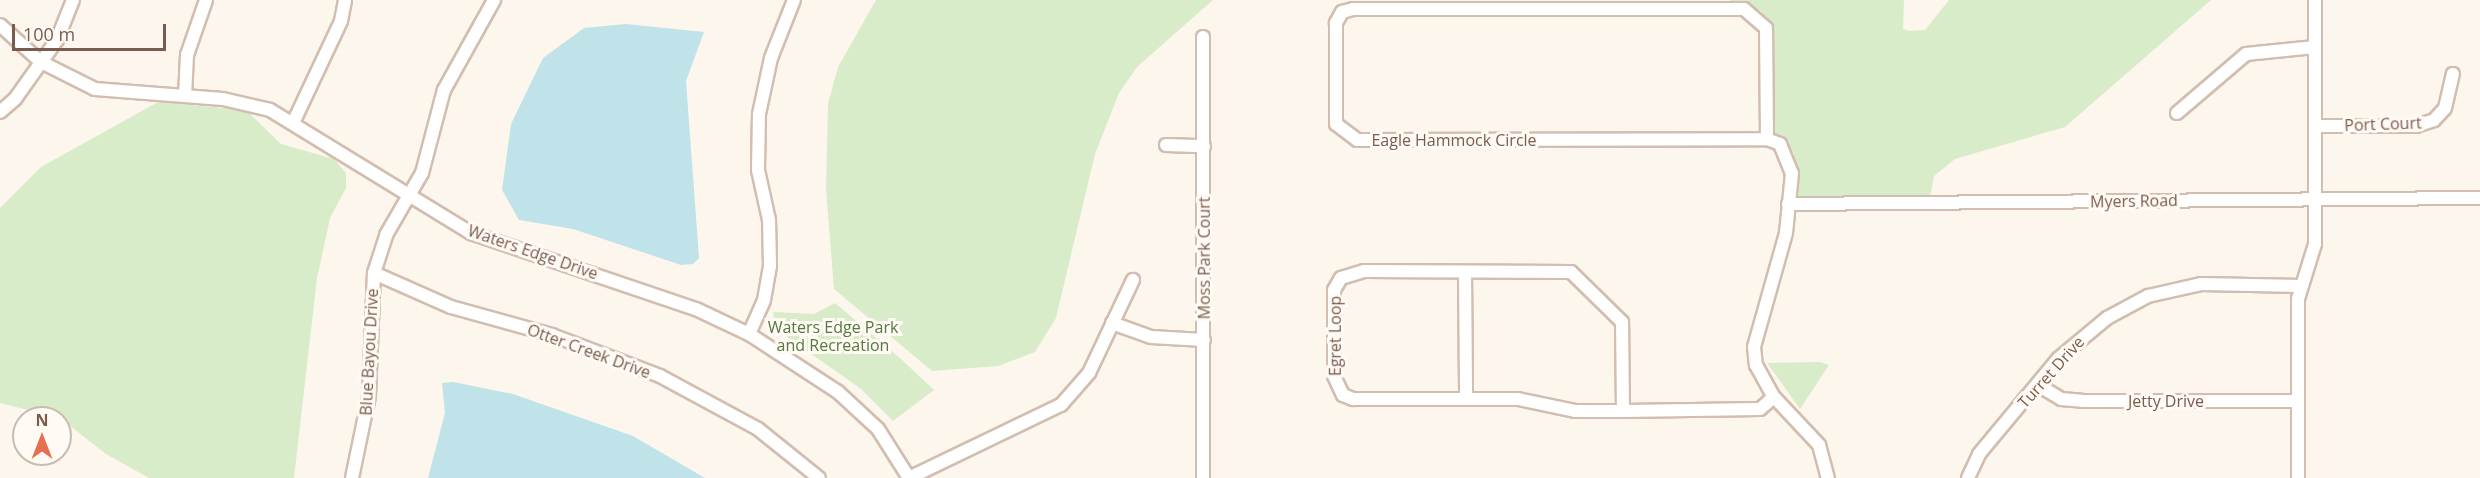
<!DOCTYPE html>
<html>
<head>
<meta charset="utf-8">
<style>
  body { margin:0 }
  #map { position:relative; width:2480px; height:478px; overflow:hidden; background:#fdf6ec; font-family:"Open Sans",sans-serif }
  div>[style] { position:absolute }
  .green>* { inset:0; background:#d8ecc9 }
  .water>* { inset:0; background:#bfe3e8 }
  .roads { filter:drop-shadow(2px 0 #d1beb0) drop-shadow(-2px 0 #d1beb0) drop-shadow(0 2px #d1beb0) drop-shadow(0 -2px #d1beb0) }
  .minor>* { height:12px; margin:-6px; padding:0 6px; transform-origin:6px; border-radius:6px; background:#fff }
  span { translate:-50% -50%; white-space:nowrap; text-align:center; line-height:1.15; -webkit-text-stroke:6px #fffaf3; paint-order:stroke }
  .street-label { font-size:16px; color:#7a5c4d }
  .park-label { font-size:16px; color:#537a41 }
  .north { position:absolute; left:12px; top:406px; width:60px; height:60px; box-sizing:border-box; background:#fffaf3; border:2px solid #cabbb1; border-radius:50%; rotate:0deg; font-size:16px; font-weight:700; line-height:24px; text-align:center; color:#7a5c4d }
  .north::after { content:''; display:block; margin:auto; width:21px; height:27px; background:#e76f51; clip-path:polygon(50% 0,100% 100%,50% 72%,0 100%) }
  .scale { position:absolute; left:12px; top:24px; width:154px; height:27px; box-sizing:border-box; border:3px solid #7a5c4d; border-top:0; padding-left:8px; font-size:18px; line-height:21px; white-space:nowrap; color:#7a5c4d; -webkit-text-stroke:4px #fffaf3; paint-order:stroke }
</style>
</head>
<body>
<div id="map">
  <div class="green">
    <div style="clip-path:polygon(876px 0,1213px 0,1137px 67px,1119px 93px,1095px 154px,1056px 318px,1035px 352px,998px 366px,932px 371px,834px 289px,826px 189px,828px 104px,838px 67px)"></div>
    <div style="clip-path:polygon(1729px 0,1904px 0,1903px 29px,1909px 31px,1925px 30px,1949px 0,2211px 0,2065px 127px,1955px 159px,1934px 176px,1930px 197px,1794px 198px,1794px 153px,1773px 135px,1771px 24px,1761px 11px)"></div>
    <div style="clip-path:polygon(158px 102px,246px 110px,281px 144px,334px 159px,346px 173px,346px 188px,330px 218px,317px 278px,294px 478px,149px 478px,106px 454px,60px 418px,0 403px,0 208px,41px 167px)"></div>
    <div style="clip-path:polygon(835px 303px,901px 359px,934px 390px,893px 421px,861px 389px,776px 329px,773px 312px,814px 314px)"></div>
    <div style="clip-path:polygon(1820px 362px,1829px 365px,1800px 409px,1767px 363px)"></div>
  </div>
  <div class="water">
    <div style="clip-path:polygon(626px 24px,704px 32px,686px 81px,699px 258px,693px 264px,681px 265px,573px 229px,519px 220px,502px 190px,511px 124px,543px 58px,584px 28px)"></div>
    <div style="clip-path:polygon(453px 382px,513px 394px,633px 436px,705px 478px,428px 478px,445px 413px,442px 383px)"></div>
  </div>
  <div class="roads">
    <div class="minor">
      <div style="left:0;top:25px;width:55px;rotate:42.1deg"></div>
      <div style="left:41px;top:62px;width:60px;rotate:26.6deg"></div>
      <div style="left:95px;top:89px;width:128px;rotate:4.5deg"></div>
      <div style="left:223px;top:99px;width:48px;rotate:13.2deg"></div>
      <div style="left:270px;top:110px;width:236px;rotate:31.5deg"></div>
      <div style="left:471px;top:233px;width:237px;rotate:18.7deg"></div>
      <div style="left:696px;top:309px;width:59px;rotate:25.3deg"></div>
      <div style="left:749px;top:334px;width:106px;rotate:33.1deg"></div>
      <div style="left:838px;top:392px;width:54px;rotate:42.8deg"></div>
      <div style="left:878px;top:429px;width:58px;rotate:57.7deg"></div>
      <div style="left:909px;top:478px;width:169px;rotate:-25.7deg"></div>
      <div style="left:1061px;top:405px;width:43px;rotate:-48.8deg"></div>
      <div style="left:1089px;top:373px;width:103px;rotate:-64.7deg"></div>
      <div style="left:185px;top:96px;width:41px;rotate:-87.2deg"></div>
      <div style="left:187px;top:55px;width:58px;rotate:-70.9deg"></div>
      <div style="left:0;top:112px;width:20px;rotate:-41deg"></div>
      <div style="left:15px;top:99px;width:72px;rotate:-54.6deg"></div>
      <div style="left:57px;top:40px;width:43px;rotate:-68.2deg"></div>
      <div style="left:2177px;top:113px;width:91px;rotate:-40.5deg"></div>
      <div style="left:2246px;top:54px;width:69px;rotate:-5.8deg"></div>
      <div style="left:294px;top:121px;width:110px;rotate:-64.8deg"></div>
      <div style="left:341px;top:21px;width:21px;rotate:-79deg"></div>
      <div style="left:2315px;top:126px;width:101px"></div>
      <div style="left:2416px;top:126px;width:19px;rotate:-18deg"></div>
      <div style="left:2434px;top:120px;width:16px;rotate:-47deg"></div>
      <div style="left:2445px;top:108px;width:35px;rotate:-77deg"></div>
      <div style="left:1767px;top:139px;width:111px;rotate:-90.5deg"></div>
      <div style="left:1766px;top:28px;width:29px;rotate:-139deg"></div>
      <div style="left:1744px;top:9px;width:391px;rotate:180deg"></div>
      <div style="left:1353px;top:9px;width:11px;rotate:165deg"></div>
      <div style="left:1342px;top:12px;width:13px;rotate:119deg"></div>
      <div style="left:1336px;top:23px;width:101px;rotate:90deg"></div>
      <div style="left:1336px;top:124px;width:26px;rotate:37deg"></div>
      <div style="left:1357px;top:140px;width:410px;rotate:-0.1deg"></div>
      <div style="left:1767px;top:139px;width:14px;rotate:21deg"></div>
      <div style="left:1780px;top:144px;width:31px;rotate:68deg"></div>
      <div style="left:1792px;top:173px;width:60px;rotate:95.7deg"></div>
      <div style="left:1786px;top:233px;width:118px;rotate:105.7deg"></div>
      <div style="left:1754px;top:347px;width:18px;rotate:84deg"></div>
      <div style="left:1756px;top:365px;width:37px;rotate:61deg"></div>
      <div style="left:1774px;top:397px;width:66px;rotate:46.8deg"></div>
      <div style="left:1819px;top:445px;width:34px;rotate:75deg"></div>
      <div style="left:1166px;top:145px;width:38px;rotate:2deg"></div>
      <div style="left:1788px;top:204px;width:692px;rotate:-0.5deg"></div>
      <div style="left:1465px;top:272px;width:127px;rotate:89.5deg"></div>
      <div style="left:374px;top:273px;width:84px;rotate:23.8deg"></div>
      <div style="left:451px;top:307px;width:105px;rotate:15.5deg"></div>
      <div style="left:552px;top:335px;width:116px;rotate:20.8deg"></div>
      <div style="left:660px;top:376px;width:111px;rotate:28.4deg"></div>
      <div style="left:758px;top:429px;width:78px;rotate:38.8deg"></div>
      <div style="left:1112px;top:323px;width:41px;rotate:19.7deg"></div>
      <div style="left:1151px;top:337px;width:53px;rotate:3.2deg"></div>
      <div style="left:749px;top:334px;width:37px;rotate:-66deg"></div>
      <div style="left:764px;top:300px;width:35px;rotate:-80deg"></div>
      <div style="left:770px;top:266px;width:46px;rotate:-91.2deg"></div>
      <div style="left:769px;top:220px;width:51px;rotate:-102.4deg"></div>
      <div style="left:758px;top:170px;width:56px;rotate:-89deg"></div>
      <div style="left:759px;top:114px;width:57px;rotate:-77.9deg"></div>
      <div style="left:771px;top:58px;width:62px;rotate:-68.4deg"></div>
      <div style="left:2038px;top:385px;width:27px;rotate:31deg"></div>
      <div style="left:2061px;top:399px;width:21px;rotate:5deg"></div>
      <div style="left:2082px;top:401px;width:216px"></div>
      <div style="left:1623px;top:411px;width:89px;rotate:-90.6deg"></div>
      <div style="left:1622px;top:322px;width:71px;rotate:-135.6deg"></div>
      <div style="left:1571px;top:272px;width:207px;rotate:-179.7deg"></div>
      <div style="left:1364px;top:271px;width:24px;rotate:163deg"></div>
      <div style="left:1341px;top:278px;width:14px;rotate:120deg"></div>
      <div style="left:1334px;top:290px;width:86px;rotate:90deg"></div>
      <div style="left:1334px;top:376px;width:21px;rotate:65deg"></div>
      <div style="left:1343px;top:395px;width:11px;rotate:22deg"></div>
      <div style="left:1353px;top:399px;width:165px"></div>
      <div style="left:1518px;top:399px;width:58px;rotate:11.9deg"></div>
      <div style="left:1575px;top:411px;width:48px"></div>
      <div style="left:1623px;top:411px;width:137px;rotate:-0.8deg"></div>
      <div style="left:1760px;top:409px;width:18px;rotate:-41deg"></div>
      <div style="left:352px;top:478px;width:84px;rotate:-78.3deg"></div>
      <div style="left:369px;top:396px;width:123px;rotate:-87.7deg"></div>
      <div style="left:374px;top:273px;width:40px;rotate:-72deg"></div>
      <div style="left:386px;top:235px;width:72px;rotate:-59.9deg"></div>
      <div style="left:422px;top:173px;width:86px;rotate:-75.2deg"></div>
      <div style="left:444px;top:90px;width:103px;rotate:-60.9deg"></div>
      <div style="left:1203px;top:478px;width:441px;rotate:-90deg"></div>
      <div style="left:1968px;top:478px;width:26px;rotate:-65deg"></div>
      <div style="left:1979px;top:454px;width:125px;rotate:-50.2deg"></div>
      <div style="left:2059px;top:358px;width:62px;rotate:-39.8deg"></div>
      <div style="left:2107px;top:318px;width:47px;rotate:-28.2deg"></div>
      <div style="left:2148px;top:296px;width:54px;rotate:-12.8deg"></div>
      <div style="left:2201px;top:284px;width:100px;rotate:1.1deg"></div>
      <div style="left:2298px;top:478px;width:179px;rotate:-90deg"></div>
      <div style="left:2298px;top:299px;width:58px;rotate:-72.8deg"></div>
      <div style="left:2315px;top:244px;width:244px;rotate:-90deg"></div>
    </div>
  </div>
  <div class="street-label">
    <span style="left:2383px;top:124px;rotate:-2deg">Port Court</span>
    <span style="left:1454px;top:140px">Eagle Hammock Circle</span>
    <span style="left:2134px;top:201px;rotate:-1deg">Myers Road</span>
    <span style="left:533px;top:252px;rotate:19deg">Waters Edge Drive</span>
    <span style="left:1204px;top:258px;rotate:-90deg">Moss Park Court</span>
    <span style="left:1335px;top:336px;rotate:-90deg">Egret Loop</span>
    <span style="left:589px;top:351px;rotate:20deg">Otter Creek Drive</span>
    <span style="left:369px;top:352px;rotate:-87deg">Blue Bayou Drive</span>
    <span style="left:2051px;top:372px;rotate:-48deg">Turret Drive</span>
    <span style="left:2166px;top:401px">Jetty Drive</span>
  </div>
  <div class="park-label">
    <span style="left:833px;top:336px">Waters Edge Park<br>and Recreation</span>
  </div>
  <div class="north">N</div>
  <div class="scale">100 m</div>
</div>
</body>
</html>
